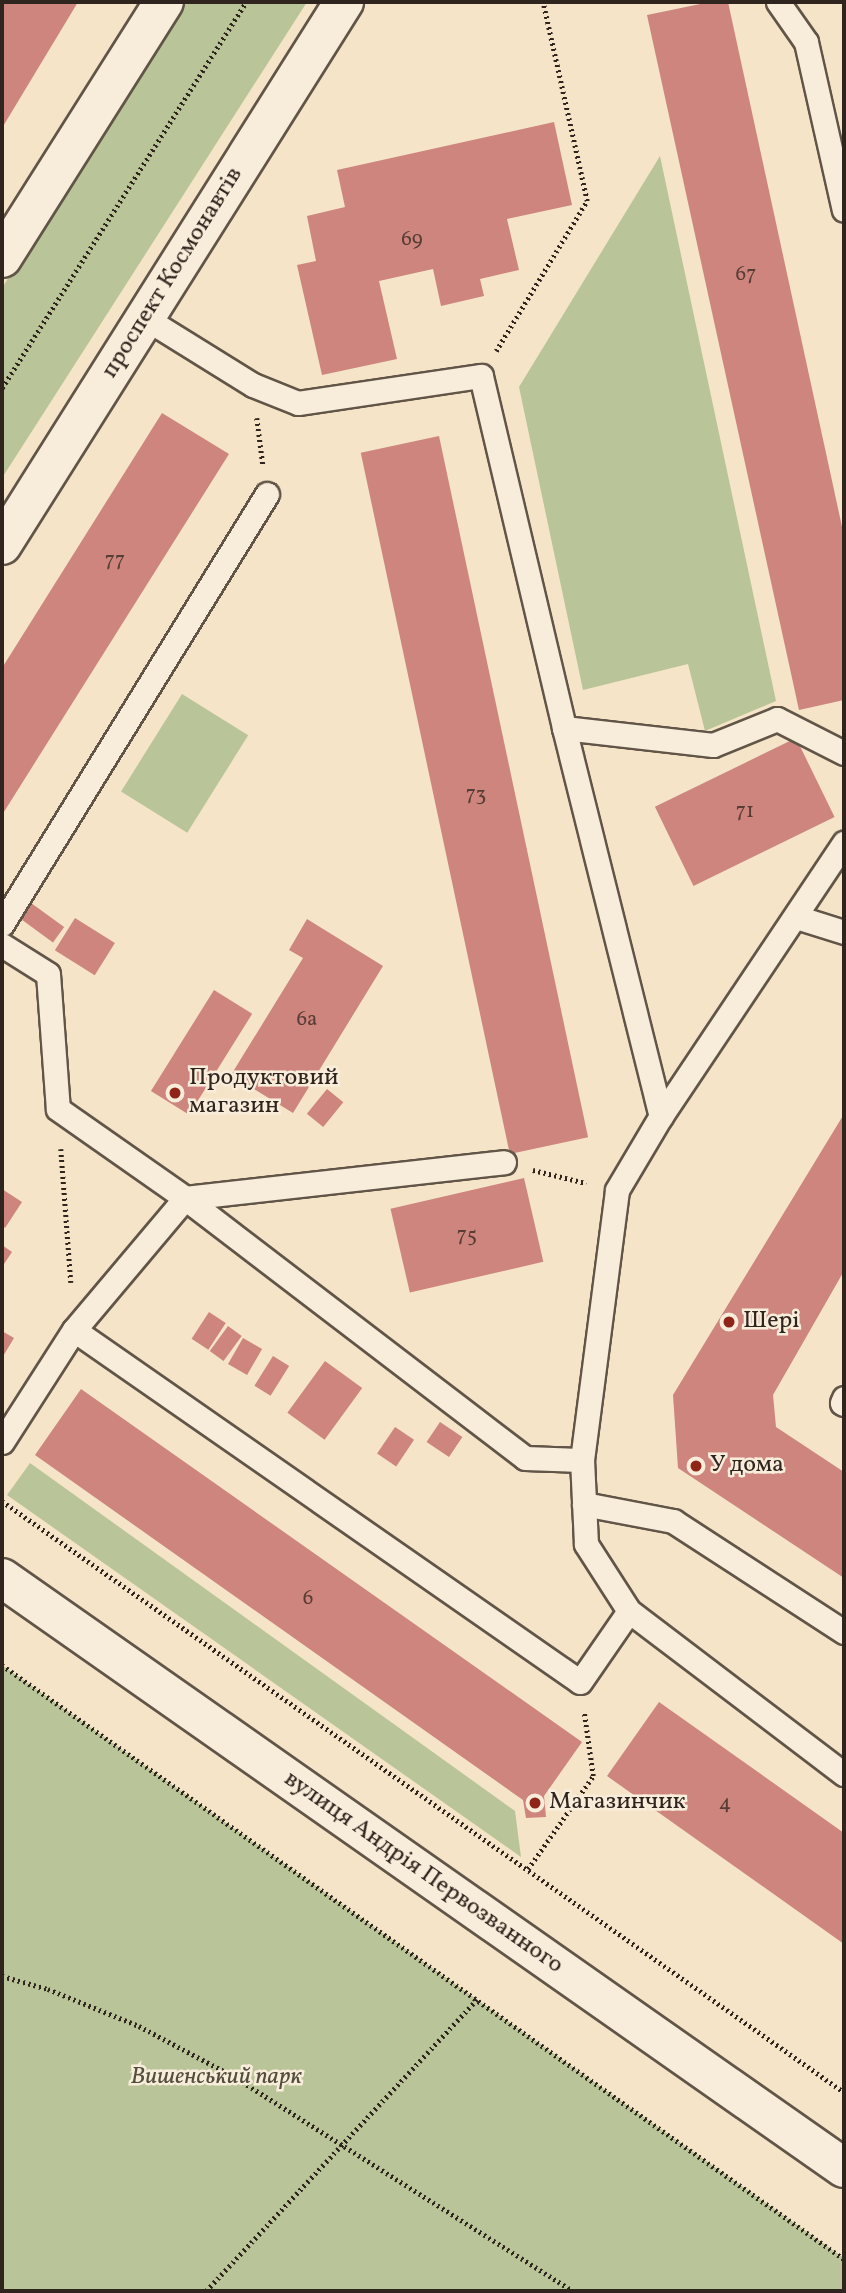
<!DOCTYPE html>
<html>
<head>
<meta charset="utf-8">
<style>
  body { margin:0 }
  #map { position:relative; width:846px; height:2293px; overflow:hidden; background:#f5e4c7; font-family:Vollkorn,serif }
  div>[style] { position:absolute }
  .green>* { inset:0; background:#b9c598; transform-origin:0 0 }
  .building>* { inset:0; background:#cd857d; transform-origin:0 0 }
  .path>* { height:4.5px; margin-top:-2.25px; transform-origin:0; background:repeating-linear-gradient(90deg,#30251e 0 2px,transparent 0 5.5px) }
  .roads { filter:drop-shadow(2px 0 #615548) drop-shadow(-2px 0 #615548) drop-shadow(0 2px #615548) drop-shadow(0 -2px #615548) }
  .service>* { height:23px; margin:-11.5px; padding:0 11.5px; transform-origin:11.5px; border-radius:11.5px; background:#f8eddb }
  .tertiary>* { height:38px; margin:-19px; padding:0 19px; transform-origin:19px; border-radius:19px; background:#f8eddb }
  .dots>* { width:19px; height:19px; translate:-50% -50%; box-sizing:border-box; border:4px solid #f8eddb; border-radius:50% }
  span { translate:-50% -50%; white-space:nowrap; text-align:center; line-height:1.15; -webkit-text-stroke:5px #f8eddb; paint-order:stroke }
  .number-label { font-size:21px; color:#573d36 }
  .number-label span { -webkit-text-stroke-width:0 }
  .street-label { font-size:24px; color:#30251e }
  .poi-label { font-size:24px; color:#30251e }
  .left { translate:0 -50%; text-align:left }
  .park-label { font-size:24px; color:#524d3c; font-style:italic }
  .frame { position:absolute; inset:0; border:4px solid #30251e; pointer-events:none }
</style>
</head>
<body>
<div id="map">
  <div class="green">
    <div style="clip-path:polygon(183px 2px,307px 2px,2px 478px,2px 288px)"></div>
    <div style="clip-path:polygon(660px 156px,776px 701px,705px 731px,688px 664px,583px 690px,519px 387px)"></div>
    <div style="left:182px;top:694px;width:78px;height:115px;rotate:32deg"></div>
    <div style="clip-path:polygon(30px 1463px,515px 1811px,521px 1857px,7px 1495px)"></div>
    <div style="clip-path:polygon(2px 1665px,844px 2258px,844px 2291px,2px 2291px)"></div>
  </div>
  <div class="building">
    <div style="clip-path:polygon(2px 2px,78px 2px,2px 128px)"></div>
    <div style="clip-path:polygon(710px 2px,728px 2px,844px 536px,844px 700px,799px 710px,647px 15px)"></div>
    <div style="clip-path:polygon(554px 122px,572px 205px,507px 219px,519px 270px,480px 279px,484px 296px,441px 306px,433px 269px,379px 281px,397px 359px,322px 375px,297px 265px,316px 261px,307px 216px,345px 207px,337px 170px)"></div>
    <div style="clip-path:polygon(162px 413px,229px 454px,2px 815px,2px 668px)"></div>
    <div style="left:439px;top:436px;width:717px;height:80px;rotate:78deg"></div>
    <div style="left:796px;top:738px;width:88px;height:157px;rotate:64deg"></div>
    <div style="left:31px;top:903px;width:41px;height:19px;rotate:36deg"></div>
    <div style="left:75px;top:918px;width:47px;height:38px;rotate:32deg"></div>
    <div style="clip-path:polygon(307px 919px,383px 966px,293px 1113px,231px 1075px,303px 958px,289px 950px)"></div>
    <div style="left:214px;top:990px;width:45px;height:119px;rotate:32deg"></div>
    <div style="left:327px;top:1089px;width:21px;height:32px;rotate:39deg"></div>
    <div style="clip-path:polygon(844px 1114px,844px 1271px,773px 1395px,776px 1427px,844px 1472px,844px 1578px,678px 1468px,673px 1395px)"></div>
    <div style="left:524px;top:1178px;width:86px;height:137px;rotate:77deg"></div>
    <div style="clip-path:polygon(2px 1189px,22px 1202px,5px 1228px,2px 1225px)"></div>
    <div style="clip-path:polygon(2px 1245px,12px 1252px,2px 1267px)"></div>
    <div style="left:209px;top:1312px;width:20px;height:32px;rotate:33deg"></div>
    <div style="left:228px;top:1326px;width:17px;height:31px;rotate:36deg"></div>
    <div style="clip-path:polygon(2px 1331px,14px 1338px,2px 1358px)"></div>
    <div style="left:243px;top:1338px;width:22px;height:30px;rotate:30deg"></div>
    <div style="left:273px;top:1356px;width:19px;height:35px;rotate:32deg"></div>
    <div style="left:325px;top:1361px;width:46px;height:64px;rotate:36deg"></div>
    <div style="clip-path:polygon(81px 1389px,582px 1742px,544px 1796px,546px 1817px,526px 1818px,523px 1800px,35px 1455px)"></div>
    <div style="left:440px;top:1422px;width:27px;height:24px;rotate:34deg"></div>
    <div style="left:395px;top:1427px;width:23px;height:32px;rotate:34deg"></div>
    <div style="clip-path:polygon(659px 1702px,844px 1833px,844px 1944px,607px 1776px)"></div>
  </div>
  <div class="path">
    <div style="left:496px;top:351px;width:175px;rotate:-58.8deg"></div>
    <div style="left:587px;top:201px;width:204px;rotate:-102.5deg"></div>
    <div style="left:2px;top:388px;width:457px;rotate:-57.7deg"></div>
    <div style="left:257px;top:418px;width:47px;rotate:82.7deg"></div>
    <div style="left:61px;top:1149px;width:134px;rotate:85.7deg"></div>
    <div style="left:533px;top:1170px;width:55px;rotate:13.8deg"></div>
    <div style="left:2px;top:1501px;width:1029px;rotate:35.07deg"></div>
    <div style="left:2px;top:1665px;width:1030px;rotate:35.2deg"></div>
    <div style="left:528px;top:1869px;width:113px;rotate:-55deg"></div>
    <div style="left:593px;top:1776px;width:65px;rotate:-98deg"></div>
    <div style="left:2px;top:1976px;width:48px;rotate:15.8deg"></div>
    <div style="left:48px;top:1989px;width:98px;rotate:22.1deg"></div>
    <div style="left:139px;top:2026px;width:106px;rotate:28deg"></div>
    <div style="left:233px;top:2076px;width:402px;rotate:32.3deg"></div>
    <div style="left:206px;top:2291px;width:398px;rotate:-47.1deg"></div>
  </div>
  <div class="roads">
    <div class="service">
      <div style="left:778px;top:2px;width:49px;rotate:55deg"></div>
      <div style="left:806px;top:42px;width:172px;rotate:77.3deg"></div>
      <div style="left:145px;top:318px;width:127px;rotate:31.8deg"></div>
      <div style="left:253px;top:385px;width:48px;rotate:21.8deg"></div>
      <div style="left:298px;top:403px;width:185px;rotate:-8.4deg"></div>
      <div style="left:481px;top:376px;width:362px;rotate:76.7deg"></div>
      <div style="left:564px;top:728px;width:400px;rotate:76deg"></div>
      <div style="left:564px;top:728px;width:150px;rotate:6.5deg"></div>
      <div style="left:713px;top:745px;width:69px;rotate:-22.1deg"></div>
      <div style="left:777px;top:719px;width:75px;rotate:26.9deg"></div>
      <div style="left:796px;top:917px;width:50px;rotate:17.4deg"></div>
      <div style="left:2px;top:924px;width:505px;rotate:-58.36deg"></div>
      <div style="left:2px;top:945px;width:54px;rotate:32.2deg"></div>
      <div style="left:48px;top:974px;width:135px;rotate:85.8deg"></div>
      <div style="left:58px;top:1109px;width:155px;rotate:35deg"></div>
      <div style="left:185px;top:1198px;width:428px;rotate:37.4deg"></div>
      <div style="left:525px;top:1458px;width:57px;rotate:2deg"></div>
      <div style="left:74px;top:1330px;width:172px;rotate:-49.9deg"></div>
      <div style="left:185px;top:1198px;width:321px;rotate:-6.4deg"></div>
      <div style="left:844px;top:1398px;width:5px;rotate:112deg"></div>
      <div style="left:842px;top:1403px;width:2px;rotate:27deg"></div>
      <div style="left:2px;top:1442px;width:133px;rotate:-57.3deg"></div>
      <div style="left:74px;top:1330px;width:616px;rotate:34.82deg"></div>
      <div style="left:580px;top:1682px;width:86px;rotate:-55.4deg"></div>
      <div style="left:629px;top:1611px;width:80px;rotate:-122.7deg"></div>
      <div style="left:586px;top:1544px;width:84px;rotate:-92.7deg"></div>
      <div style="left:582px;top:1460px;width:272px;rotate:-82.6deg"></div>
      <div style="left:617px;top:1190px;width:86px;rotate:-59.3deg"></div>
      <div style="left:661px;top:1116px;width:329px;rotate:-56.2deg"></div>
      <div style="left:584px;top:1504px;width:91px;rotate:10.8deg"></div>
      <div style="left:673px;top:1521px;width:204px;rotate:33deg"></div>
      <div style="left:629px;top:1611px;width:270px;rotate:37.2deg"></div>
    </div>
    <div class="tertiary">
      <div style="left:2px;top:258px;width:303px;rotate:-57.7deg"></div>
      <div style="left:2px;top:545px;width:642px;rotate:-57.8deg"></div>
      <div style="left:2px;top:1578px;width:1028px;rotate:35.02deg"></div>
    </div>
  </div>
  <div class="dots">
    <div style="left:175px;top:1093px;background:#8f2418"></div>
    <div style="left:729px;top:1322px;background:#8f2418"></div>
    <div style="left:696px;top:1466px;background:#8f2418"></div>
    <div style="left:535px;top:1803px;background:#8f2418"></div>
  </div>
  <div class="number-label">
    <span style="left:412px;top:240px">69</span>
    <span style="left:746px;top:275px">67</span>
    <span style="left:115px;top:561px">77</span>
    <span style="left:476px;top:795px">73</span>
    <span style="left:745px;top:812px">71</span>
    <span style="left:307px;top:1020px">6а</span>
    <span style="left:467px;top:1236px">75</span>
    <span style="left:308px;top:1599px">6</span>
    <span style="left:725px;top:1804px">4</span>
  </div>
  <div class="street-label">
    <span style="left:173px;top:273px;rotate:-58deg">проспект Космонавтів</span>
    <span style="left:423px;top:1873px;rotate:35deg">вулиця Андрія Первозванного</span>
  </div>
  <div class="poi-label">
    <span class="left" style="left:189px;top:1093px">Продуктовий<br>магазин</span>
    <span class="left" style="left:743px;top:1322px">Шері</span>
    <span class="left" style="left:710px;top:1466px">У дома</span>
    <span class="left" style="left:549px;top:1803px">Магазинчик</span>
  </div>
  <div class="park-label">
    <span style="left:216px;top:2078px">Вишенський парк</span>
  </div>
  <div class="frame"></div>
</div>
</body>
</html>
